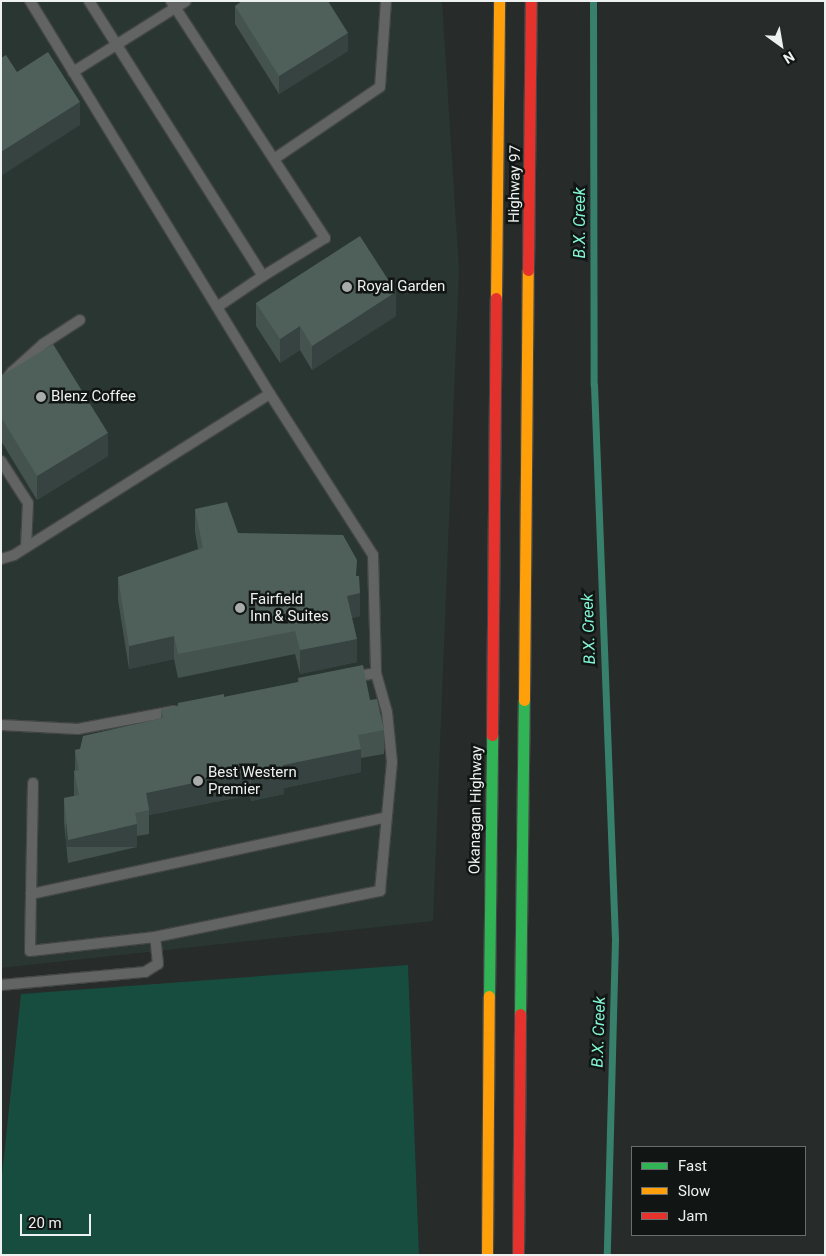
<!DOCTYPE html>
<html>
<head>
<meta charset="utf-8">
<style>
  body { margin:0 }
  #map { position:relative; width:826px; height:1256px; overflow:hidden; background:#272b29; font-family:Roboto,sans-serif }
  div>[style] { position:absolute }
  .built>* { inset:0; background:#293632 }
  .green>* { inset:0; background:#174d3f }
  .stream>* { height:7px; margin:-3.5px; padding:0 3.5px; transform-origin:3.5px; border-radius:3.5px; background:#37816c }
  .roads { filter:drop-shadow(1px 0 #444645) drop-shadow(-1px 0 #444645) drop-shadow(0 1px #444645) drop-shadow(0 -1px #444645) }
  .lane>* { height:10px; margin:-5px; padding:0 5px; transform-origin:5px; border-radius:5px; background:#626463 }
  .fast>* { height:11px; margin:-5.5px; padding:0 5.5px; transform-origin:5.5px; border-radius:5.5px; background:#30b455 }
  .slow>* { height:11px; margin:-5.5px; padding:0 5.5px; transform-origin:5.5px; border-radius:5.5px; background:#ff9f0a }
  .jam>* { height:11px; margin:-5.5px; padding:0 5.5px; transform-origin:5.5px; border-radius:5.5px; background:#e5322d }
  .wall>* { inset:0; background:#44534e }
  .shaded-wall>* { inset:0; background:#374340; transform-origin:0 0 }
  .building>* { inset:0; background:#4f605b }
  .dots>* { width:14px; height:14px; translate:-50% -50%; box-sizing:border-box; border:2px solid #111513; border-radius:50% }
  span { translate:-50% -50%; white-space:nowrap; text-align:center; line-height:1.15; -webkit-text-stroke:5px #111513; paint-order:stroke }
  .street-label { font-size:15px; color:#edf2f0 }
  .poi-label { font-size:15px; color:#edf2f0 }
  .left { translate:0 -50%; text-align:left }
  .water-label { font-size:16px; color:#82f5d3; font-style:italic }
  .frame { position:absolute; inset:0; border:2px solid #edf2f0; pointer-events:none }
  .legend { position:absolute; left:631px; top:1146px; width:175px; height:90px; box-sizing:border-box; background:#111513; border:1px solid #696d6b; margin:0; padding:6px 9px; list-style:none; font-size:15px; color:#edf2f0 }
  .legend li { display:flex; align-items:center; gap:10px; height:25px }
  .legend b { width:25px; border:1px solid #696d6b }
  .north { position:absolute; left:756px; top:20px; width:50px; height:50px; -webkit-text-stroke:4px #111513; paint-order:stroke; rotate:148deg; font-size:14px; font-weight:700; line-height:20px; text-align:center; color:#edf2f0 }
  .north::after { content:''; display:block; margin:auto; width:18px; height:22px; background:#edf2f0; clip-path:polygon(50% 0,100% 100%,50% 72%,0 100%) }
  .scale { position:absolute; left:20px; top:1214px; width:71px; height:22px; box-sizing:border-box; border:2px solid #edf2f0; border-top:0; padding-left:6px; font-size:15px; line-height:18px; white-space:nowrap; color:#edf2f0; -webkit-text-stroke:4px #111513; paint-order:stroke }
</style>
</head>
<body>
<div id="map">
  <div class="built">
    <div style="clip-path:polygon(1px 1px,442px 1px,459px 270px,433px 921px,1px 968px)"></div>
  </div>
  <div class="green">
    <div style="clip-path:polygon(408px 965px,419px 1255px,1px 1255px,1px 1185px,21px 994px)"></div>
  </div>
  <div class="stream">
    <div style="left:593px;top:1px;width:384px;rotate:89.9deg"></div>
    <div style="left:594px;top:385px;width:555px;rotate:87.83deg"></div>
    <div style="left:615px;top:940px;width:315px;rotate:91.5deg"></div>
  </div>
  <div class="roads">
    <div class="lane">
      <div style="left:89px;top:1px;width:325px;rotate:57.7deg"></div>
      <div style="left:263px;top:276px;width:55px;rotate:146deg"></div>
      <div style="left:171px;top:1px;width:283px;rotate:57deg"></div>
      <div style="left:325px;top:238px;width:73px;rotate:148.5deg"></div>
      <div style="left:73px;top:72px;width:133px;rotate:-32.1deg"></div>
      <div style="left:274px;top:159px;width:128px;rotate:-34.2deg"></div>
      <div style="left:380px;top:87px;width:86px;rotate:-86deg"></div>
      <div style="left:1px;top:386px;width:18px;rotate:-52deg"></div>
      <div style="left:12px;top:372px;width:42px;rotate:-42.1deg"></div>
      <div style="left:43px;top:344px;width:44px;rotate:-33deg"></div>
      <div style="left:270px;top:394px;width:191px;rotate:57.4deg"></div>
      <div style="left:373px;top:555px;width:118px;rotate:88.5deg"></div>
      <div style="left:376px;top:673px;width:23px;rotate:170deg"></div>
      <div style="left:1px;top:461px;width:50px;rotate:57.3deg"></div>
      <div style="left:28px;top:503px;width:44px;rotate:92.6deg"></div>
      <div style="left:1px;top:559px;width:14px;rotate:-17deg"></div>
      <div style="left:14px;top:555px;width:302px;rotate:-32.2deg"></div>
      <div style="left:270px;top:394px;width:460px;rotate:-121.4deg"></div>
      <div style="left:1px;top:725px;width:77px;rotate:3deg"></div>
      <div style="left:78px;top:729px;width:98px;rotate:-10.6deg"></div>
      <div style="left:33px;top:783px;width:111px;rotate:91deg"></div>
      <div style="left:31px;top:894px;width:364px;rotate:-12.2deg"></div>
      <div style="left:31px;top:894px;width:57px;rotate:91deg"></div>
      <div style="left:30px;top:951px;width:126px;rotate:-6.4deg"></div>
      <div style="left:1px;top:985px;width:145px;rotate:-5.2deg"></div>
      <div style="left:145px;top:972px;width:15px;rotate:-32deg"></div>
      <div style="left:158px;top:964px;width:27px;rotate:-96deg"></div>
      <div style="left:155px;top:937px;width:230px;rotate:-11.6deg"></div>
      <div style="left:380px;top:891px;width:130px;rotate:-84.7deg"></div>
      <div style="left:392px;top:762px;width:50px;rotate:-95.7deg"></div>
      <div style="left:387px;top:712px;width:41px;rotate:-105.8deg"></div>
    </div>
    <div class="fast">
      <div style="left:489px;top:996px;width:261px;rotate:-89.3deg"></div>
      <div style="left:520px;top:1014px;width:314px;rotate:-89.3deg"></div>
    </div>
    <div class="slow">
      <div style="left:496px;top:298px;width:297px;rotate:-89.4deg"></div>
      <div style="left:524px;top:700px;width:430px;rotate:-89.5deg"></div>
      <div style="left:487px;top:1255px;width:259px;rotate:-89.6deg"></div>
    </div>
    <div class="jam">
      <div style="left:528px;top:270px;width:269px;rotate:-89.4deg"></div>
      <div style="left:492px;top:735px;width:437px;rotate:-89.5deg"></div>
      <div style="left:518px;top:1255px;width:241px;rotate:-89.5deg"></div>
    </div>
  </div>
  <div class="wall">
    <div style="clip-path:polygon(235px 6px,348px 51px,279px 94px,235px 24px)"></div>
    <div style="clip-path:polygon(256px 303px,396px 316px,312px 370px,300px 350px,280px 363px,256px 326px)"></div>
    <div style="clip-path:polygon(1px 376px,108px 456px,37px 500px,1px 441px)"></div>
    <div style="clip-path:polygon(195px 509px,238px 533px,357px 576px,360px 616px,352px 618px,357px 662px,300px 674px,295px 654px,178px 678px,174px 659px,129px 669px,118px 600px,118px 577px,198px 549px,195px 532px)"></div>
    <div style="clip-path:polygon(298px 678px,370px 700px,384px 730px,384px 754px,361px 758px,361px 772px,284px 788px,284px 794px,251px 801px,250px 795px,149px 815px,149px 834px,137px 836px,137px 847px,68px 863px,64px 822px,64px 798px,74px 796px,74px 771px,75px 770px,75px 750px,80px 749px,161px 718px,161px 710px,178px 706px,178px 703px,224px 697px,298px 682px)"></div>
  </div>
  <div class="shaded-wall">
    <div style="clip-path:polygon(348px 33px,348px 51px,279px 94px,279px 76px)"></div>
    <div style="clip-path:polygon(80px 102px,80px 125px,1px 176px,1px 152px)"></div>
    <div style="clip-path:polygon(396px 292px,396px 316px,312px 370px,312px 346px)"></div>
    <div style="clip-path:polygon(300px 326px,300px 350px,280px 363px,280px 339px)"></div>
    <div style="clip-path:polygon(108px 433px,108px 456px,37px 500px,37px 476px)"></div>
    <div style="clip-path:polygon(360px 593px,360px 616px,347px 619px,347px 596px)"></div>
    <div style="clip-path:polygon(174px 636px,174px 659px,129px 669px,129px 646px)"></div>
    <div style="clip-path:polygon(357px 639px,357px 662px,300px 674px,300px 650px)"></div>
    <div style="clip-path:polygon(361px 749px,361px 772px,284px 788px,284px 794px,251px 801px,251px 777px,283px 765px)"></div>
    <div style="clip-path:polygon(250px 771px,250px 795px,149px 815px,149px 810px,146px 793px)"></div>
    <div style="left:137px;top:824px;width:23px;height:71px;rotate:90deg"></div>
  </div>
  <div class="building">
    <div style="clip-path:polygon(242px 1px,328px 1px,348px 33px,279px 76px,235px 6px)"></div>
    <div style="clip-path:polygon(48px 52px,80px 102px,1px 152px,1px 58px,6px 55px,17px 72px)"></div>
    <div style="clip-path:polygon(360px 236px,396px 292px,312px 346px,300px 326px,280px 339px,256px 303px)"></div>
    <div style="clip-path:polygon(53px 344px,108px 433px,37px 476px,1px 417px,1px 376px)"></div>
    <div style="clip-path:polygon(227px 502px,238px 533px,343px 535px,357px 560px,356px 576px,359px 576px,360px 593px,347px 596px,357px 639px,300px 650px,295px 631px,178px 654px,174px 636px,129px 646px,118px 577px,203px 548px,195px 509px)"></div>
    <div style="clip-path:polygon(363px 665px,370px 700px,377px 699px,384px 730px,358px 735px,361px 749px,283px 765px,284px 770px,251px 777px,250px 771px,146px 793px,149px 810px,135px 813px,137px 824px,68px 840px,64px 798px,79px 795px,74px 771px,79px 770px,75px 750px,80px 749px,83px 736px,163px 718px,161px 710px,178px 706px,178px 703px,224px 694px,224px 697px,299px 682px,298px 678px)"></div>
  </div>
  <div class="dots">
    <div style="left:347px;top:287px;background:#a8acaa"></div>
    <div style="left:41px;top:397px;background:#a8acaa"></div>
    <div style="left:240px;top:608px;background:#a8acaa"></div>
    <div style="left:198px;top:781px;background:#a8acaa"></div>
  </div>
  <div class="street-label">
    <span style="left:515px;top:184px;rotate:-89deg">Highway 97</span>
    <span style="left:476px;top:810px;rotate:-89deg">Okanagan Highway</span>
  </div>
  <div class="poi-label">
    <span class="left" style="left:357px;top:287px">Royal Garden</span>
    <span class="left" style="left:51px;top:397px">Blenz Coffee</span>
    <span class="left" style="left:250px;top:608px">Fairfield<br>Inn &amp; Suites</span>
    <span class="left" style="left:208px;top:781px">Best Western<br>Premier</span>
  </div>
  <div class="water-label">
    <span style="left:580px;top:223px;rotate:-90deg">B.X. Creek</span>
    <span style="left:589px;top:629px;rotate:-92deg">B.X. Creek</span>
    <span style="left:599px;top:1032px;rotate:-88deg">B.X. Creek</span>
  </div>
  <div class="frame"></div>
  <ul class="legend">
  <li><b style="height:6px;background:#30b455"></b>Fast</li>
  <li><b style="height:6px;background:#ff9f0a"></b>Slow</li>
  <li><b style="height:6px;background:#e5322d"></b>Jam</li>
  </ul>
  <div class="north">N</div>
  <div class="scale">20 m</div>
</div>
</body>
</html>
